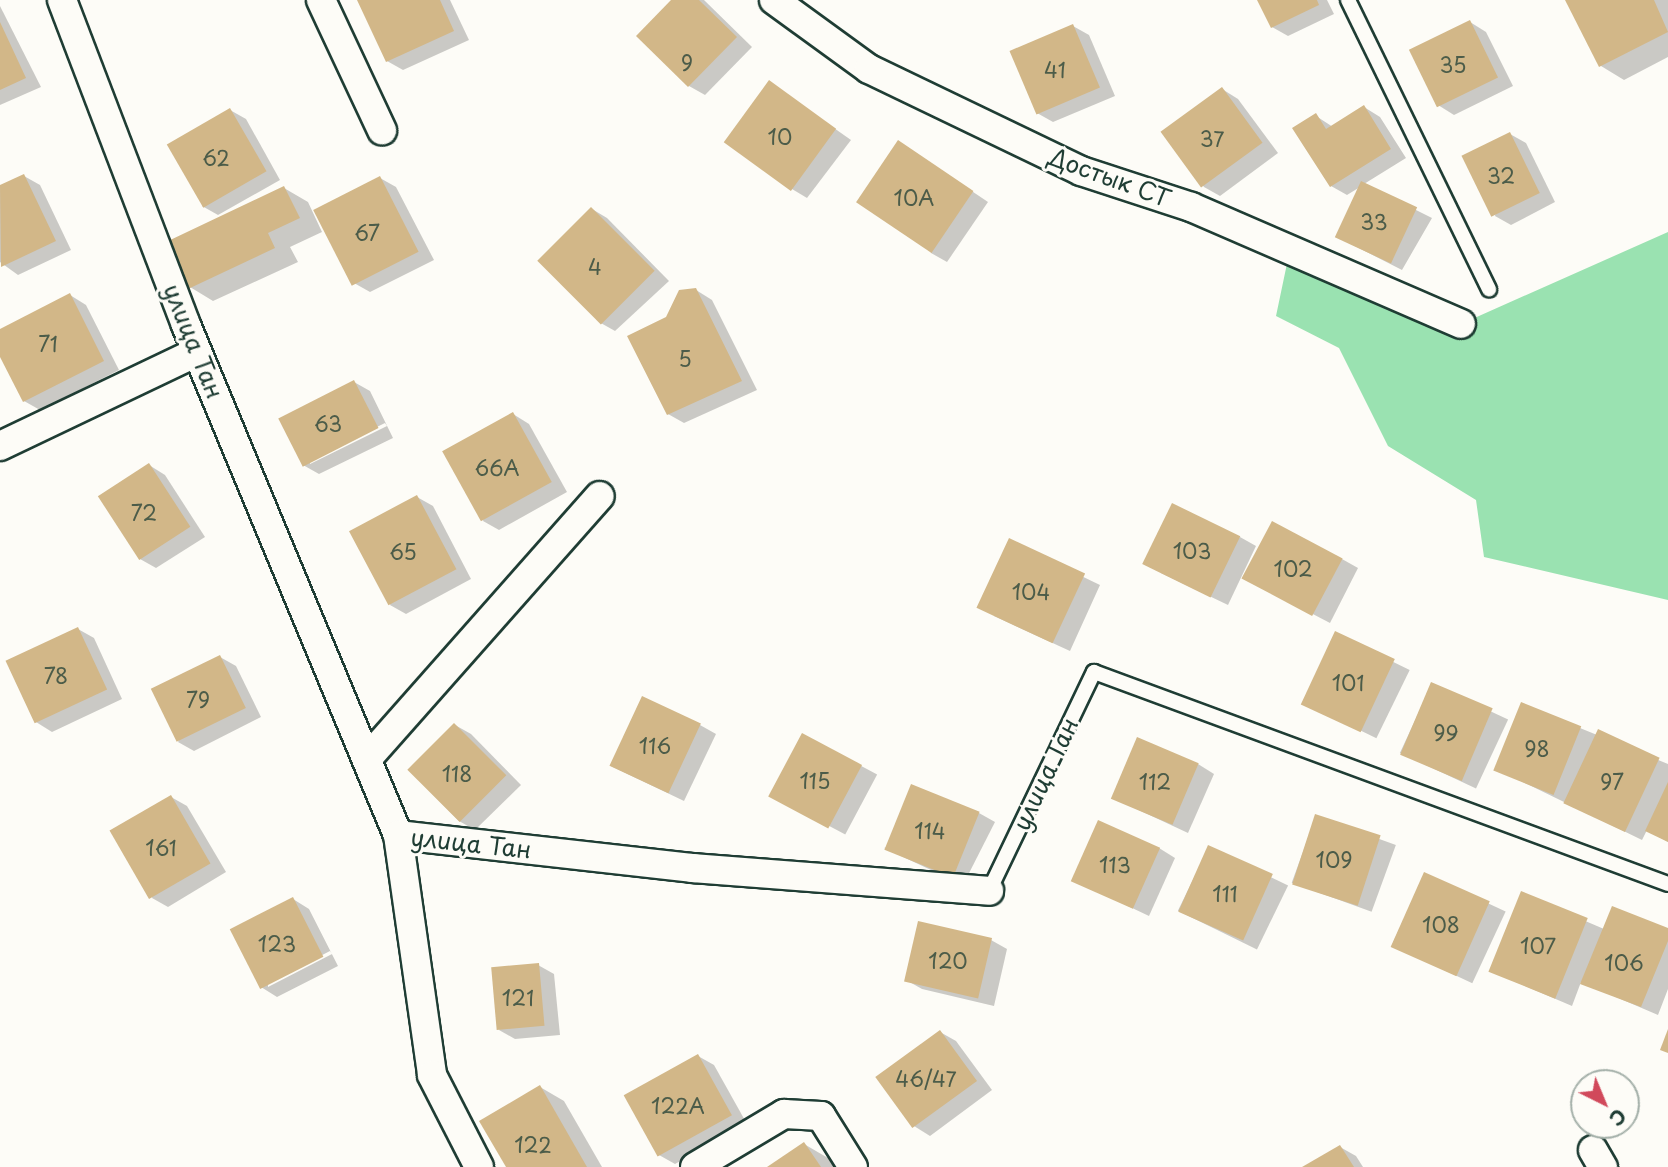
<!DOCTYPE html>
<html>
<head>
<meta charset="utf-8">
<style>
  body { margin:0 }
  #map { position:relative; width:1668px; height:1167px; overflow:hidden; background:#fdfcf7; font-family:"Playpen Sans",sans-serif }
  div>[style] { position:absolute }
  .green>* { inset:0; background:#9ae2b1 }
  .shadow>* { inset:0; background:#0003; transform-origin:0 0 }
  .building>* { inset:0; background:#d2b788; transform-origin:0 0 }
  .roads { filter:drop-shadow(2px 0 #1f3d34) drop-shadow(-2px 0 #1f3d34) drop-shadow(0 2px #1f3d34) drop-shadow(0 -2px #1f3d34) }
  .service>* { height:14px; margin:-7px; padding:0 7px; transform-origin:7px; border-radius:7px; background:#fdfcf7 }
  .minor>* { height:28px; margin:-14px; padding:0 14px; transform-origin:14px; border-radius:14px; background:#fdfcf7 }
  span { translate:-50% -50%; white-space:nowrap; text-align:center; line-height:1.15; -webkit-text-stroke:6px #fdfcf7; paint-order:stroke }
  .number-label { font-size:21px; color:#4c5c49 }
  .number-label span { -webkit-text-stroke-width:0 }
  .street-label { font-size:24px; color:#1f3d34 }
  .north { position:absolute; left:1570px; top:1069px; width:70px; height:70px; box-sizing:border-box; background:#fdfcf7; border:2px solid #a4b0a9; border-radius:50%; rotate:137deg; font-size:19px; font-weight:700; line-height:28px; text-align:center; color:#1f3d34 }
  .north::after { content:''; display:block; margin:auto; width:24px; height:32px; background:#d1495b; clip-path:polygon(50% 0,100% 100%,50% 72%,0 100%) }
</style>
</head>
<body>
<div id="map">
  <div class="green">
    <div style="clip-path:polygon(1668px 232px,1668px 600px,1484px 557px,1476px 500px,1388px 446px,1339px 348px,1276px 316px,1289px 254px,1461px 324px)"></div>
  </div>
  <div class="shadow">
    <div style="clip-path:polygon(359px 0,450px 0,469px 40px,403px 70px,387px 61px)"></div>
    <div style="clip-path:polygon(674px 0,704px 0,752px 47px,705px 95px,689px 86px)"></div>
    <div style="clip-path:polygon(1259px 0,1327px 0,1334px 14px,1288px 36px,1272px 27px)"></div>
    <div style="clip-path:polygon(1566px 0,1668px 0,1668px 57px,1624px 80px,1601px 66px)"></div>
    <div style="clip-path:polygon(0 6px,41px 87px,0 105px)"></div>
    <div style="clip-path:polygon(1470px 22px,1486px 32px,1513px 86px,1454px 115px,1438px 105px)"></div>
    <div style="clip-path:polygon(1073px 26px,1089px 35px,1115px 96px,1053px 122px,1037px 113px)"></div>
    <div style="clip-path:polygon(770px 83px,851px 140px,807px 198px,792px 189px)"></div>
    <div style="clip-path:polygon(1222px 89px,1238px 99px,1278px 153px,1220px 196px,1204px 187px,1164px 133px)"></div>
    <div style="clip-path:polygon(1364px 107px,1380px 117px,1406px 158px,1364px 184px,1432px 218px,1402px 270px,1349px 243px,1360px 187px,1347px 195px,1331px 186px,1316px 116px,1333px 127px)"></div>
    <div style="clip-path:polygon(230px 110px,246px 119px,280px 180px,218px 215px,202px 206px)"></div>
    <div style="clip-path:polygon(1510px 134px,1526px 143px,1555px 202px,1511px 225px,1495px 216px)"></div>
    <div style="clip-path:polygon(899px 142px,988px 202px,947px 262px,931px 253px)"></div>
    <div style="clip-path:polygon(24px 176px,40px 185px,71px 250px,18px 275px,0 262px,0 187px)"></div>
    <div style="clip-path:polygon(380px 178px,396px 187px,434px 260px,370px 292px,354px 283px)"></div>
    <div style="clip-path:polygon(284px 188px,308px 202px,322px 232px,290px 247px,298px 262px,213px 301px,190px 287px)"></div>
    <div style="clip-path:polygon(592px 209px,607px 218px,669px 281px,615px 331px,599px 322px)"></div>
    <div style="clip-path:polygon(696px 290px,712px 300px,757px 390px,684px 423px,668px 414px)"></div>
    <div style="clip-path:polygon(70px 295px,86px 305px,119px 370px,40px 410px,24px 401px,0 354px,0 331px)"></div>
    <div style="clip-path:polygon(evenodd,354px 382px,370px 391px,393px 438px,319px 474px,303px 465px,354px 382px,385px 423px,387px 426px,310px 464px,310px 460px,385px 423px)"></div>
    <div style="clip-path:polygon(513px 414px,529px 424px,567px 492px,499px 530px,483px 521px)"></div>
    <div style="clip-path:polygon(149px 465px,165px 475px,205px 537px,156px 568px,140px 559px)"></div>
    <div style="clip-path:polygon(417px 497px,433px 506px,471px 579px,406px 614px,390px 605px)"></div>
    <div style="clip-path:polygon(1240px 537px,1256px 546px,1228px 605px,1161px 573px)"></div>
    <div style="clip-path:polygon(1009px 541px,1100px 585px,1070px 651px,994px 616px)"></div>
    <div style="clip-path:polygon(1342px 559px,1358px 568px,1330px 623px,1261px 587px)"></div>
    <div style="clip-path:polygon(78px 629px,94px 638px,122px 699px,52px 732px,36px 722px)"></div>
    <div style="left:1336px;top:634px;width:82px;height:76px;rotate:26deg"></div>
    <div style="clip-path:polygon(220px 657px,236px 666px,261px 717px,194px 751px,178px 742px)"></div>
    <div style="left:1432px;top:684px;width:84px;height:76px;rotate:25deg"></div>
    <div style="clip-path:polygon(455px 725px,471px 734px,521px 785px,475px 830px,459px 821px,409px 770px)"></div>
    <div style="clip-path:polygon(700px 725px,716px 734px,684px 801px,611px 766px)"></div>
    <div style="clip-path:polygon(1580px 728px,1668px 764px,1668px 842px,1647px 830px,1642px 840px,1496px 769px)"></div>
    <div style="left:803px;top:735px;width:84px;height:68px;rotate:28deg"></div>
    <div style="clip-path:polygon(1198px 764px,1214px 774px,1188px 833px,1113px 798px)"></div>
    <div style="clip-path:polygon(171px 797px,187px 806px,226px 872px,168px 907px,152px 898px)"></div>
    <div style="clip-path:polygon(979px 813px,995px 822px,963px 885px,884px 848px)"></div>
    <div style="left:1316px;top:816px;width:85px;height:71px;rotate:20deg"></div>
    <div style="left:1209px;top:847px;width:88px;height:71px;rotate:26deg"></div>
    <div style="clip-path:polygon(1159px 848px,1175px 858px,1149px 916px,1073px 880px)"></div>
    <div style="left:1425px;top:874px;width:89px;height:79px;rotate:25deg"></div>
    <div style="clip-path:polygon(1522px 894px,1604px 929px,1668px 930px,1668px 989px,1658px 1015px,1581px 982px,1572px 1006px,1490px 971px)"></div>
    <div style="clip-path:polygon(evenodd,293px 899px,309px 909px,338px 966px,277px 997px,261px 987px,293px 899px,330px 951px,332px 954px,268px 987px,268px 983px,330px 951px)"></div>
    <div style="clip-path:polygon(991px 940px,1007px 949px,994px 1006px,922px 989px,906px 980px)"></div>
    <div style="clip-path:polygon(538px 965px,554px 974px,560px 1035px,515px 1039px,499px 1030px)"></div>
    <div style="clip-path:polygon(940px 1032px,956px 1041px,992px 1090px,930px 1136px,914px 1126px)"></div>
    <div style="clip-path:polygon(698px 1056px,714px 1065px,747px 1124px,675px 1164px,659px 1155px)"></div>
    <div style="clip-path:polygon(540px 1087px,564px 1101px,602px 1167px,508px 1167px)"></div>
    <div style="clip-path:polygon(804px 1144px,828px 1158px,834px 1167px,770px 1167px)"></div>
    <div style="clip-path:polygon(1340px 1147px,1356px 1156px,1363px 1167px,1306px 1167px)"></div>
  </div>
  <div class="building">
    <div style="clip-path:polygon(357px 0,440px 0,454px 31px,386px 62px)"></div>
    <div style="clip-path:polygon(671px 0,699px 0,737px 37px,688px 87px,636px 36px)"></div>
    <div style="clip-path:polygon(1257px 0,1317px 0,1319px 5px,1271px 28px)"></div>
    <div style="clip-path:polygon(1565px 0,1654px 0,1668px 32px,1599px 67px)"></div>
    <div style="left:1470px;top:20px;width:64px;height:68px;rotate:64deg"></div>
    <div style="clip-path:polygon(0 22px,26px 78px,0 90px)"></div>
    <div style="left:1073px;top:24px;width:69px;height:69px;rotate:67deg"></div>
    <div style="left:769px;top:80px;width:83px;height:77px;rotate:36deg"></div>
    <div style="left:1222px;top:87px;width:69px;height:76px;rotate:54deg"></div>
    <div style="clip-path:polygon(1364px 105px,1391px 149px,1330px 187px,1292px 128px,1316px 113px,1326px 129px)"></div>
    <div style="left:230px;top:108px;width:73px;height:73px;rotate:60deg"></div>
    <div style="left:1510px;top:132px;width:68px;height:54px;rotate:64deg"></div>
    <div style="left:898px;top:140px;width:91px;height:75px;rotate:34deg"></div>
    <div style="clip-path:polygon(24px 174px,56px 241px,1px 267px,0 185px)"></div>
    <div style="left:380px;top:176px;width:85px;height:75px;rotate:63deg"></div>
    <div style="left:1361px;top:181px;width:62px;height:62px;rotate:25deg"></div>
    <div style="clip-path:polygon(284px 186px,300px 218px,268px 233px,275px 248px,188px 289px,166px 242px)"></div>
    <div style="left:591px;top:207px;width:90px;height:76px;rotate:45deg"></div>
    <div style="clip-path:polygon(696px 288px,742px 381px,667px 415px,627px 336px,666px 317px,679px 290px)"></div>
    <div style="clip-path:polygon(70px 293px,104px 361px,23px 402px,0 357px,0 329px)"></div>
    <div style="left:354px;top:380px;width:54px;height:85px;rotate:63deg"></div>
    <div style="left:513px;top:412px;width:80px;height:81px;rotate:61deg"></div>
    <div style="left:149px;top:463px;width:76px;height:61px;rotate:57deg"></div>
    <div style="left:417px;top:495px;width:84px;height:77px;rotate:62deg"></div>
    <div style="left:1172px;top:503px;width:76px;height:68px;rotate:26deg"></div>
    <div style="left:1272px;top:521px;width:80px;height:65px;rotate:28deg"></div>
    <div style="left:1009px;top:538px;width:84px;height:77px;rotate:25deg"></div>
    <div style="left:78px;top:627px;width:69px;height:80px;rotate:65deg"></div>
    <div style="left:1335px;top:631px;width:66px;height:81px;rotate:25deg"></div>
    <div style="left:220px;top:655px;width:59px;height:77px;rotate:64deg"></div>
    <div style="left:1431px;top:682px;width:67px;height:79px;rotate:23deg"></div>
    <div style="left:642px;top:696px;width:65px;height:77px;rotate:25deg"></div>
    <div style="left:1521px;top:702px;width:65px;height:74px;rotate:22deg"></div>
    <div style="left:454px;top:723px;width:74px;height:66px;rotate:45deg"></div>
    <div style="left:1598px;top:729px;width:68px;height:82px;rotate:25deg"></div>
    <div style="left:802px;top:733px;width:68px;height:72px;rotate:28deg"></div>
    <div style="left:1137px;top:737px;width:67px;height:67px;rotate:23deg"></div>
    <div style="clip-path:polygon(1668px 782px,1668px 842px,1645px 831px)"></div>
    <div style="left:911px;top:784px;width:74px;height:71px;rotate:22deg"></div>
    <div style="left:171px;top:795px;width:79px;height:71px;rotate:60deg"></div>
    <div style="left:1315px;top:814px;width:69px;height:74px;rotate:18deg"></div>
    <div style="left:1098px;top:820px;width:68px;height:67px;rotate:24deg"></div>
    <div style="left:1208px;top:845px;width:71px;height:73px;rotate:24deg"></div>
    <div style="left:1424px;top:872px;width:72px;height:82px;rotate:24deg"></div>
    <div style="left:1521px;top:891px;width:72px;height:87px;rotate:22deg"></div>
    <div style="left:293px;top:897px;width:67px;height:71px;rotate:63deg"></div>
    <div style="clip-path:polygon(1612px 906px,1668px 928px,1668px 941px,1641px 1007px,1580px 984px)"></div>
    <div style="left:918px;top:921px;width:76px;height:62px;rotate:13deg"></div>
    <div style="left:539px;top:963px;width:63px;height:48px;rotate:85deg"></div>
    <div style="clip-path:polygon(1668px 1029px,1668px 1053px,1660px 1050px)"></div>
    <div style="left:940px;top:1030px;width:63px;height:80px;rotate:54deg"></div>
    <div style="left:698px;top:1054px;width:70px;height:85px;rotate:61deg"></div>
    <div style="clip-path:polygon(540px 1085px,587px 1167px,506px 1167px,479px 1121px)"></div>
    <div style="clip-path:polygon(804px 1142px,821px 1167px,767px 1167px)"></div>
    <div style="clip-path:polygon(1340px 1145px,1354px 1167px,1302px 1167px)"></div>
  </div>
  <div class="roads">
    <div class="service">
      <div style="left:1348px;top:0;width:322px;rotate:64deg"></div>
      <div style="left:989px;top:891px;width:243px;rotate:-64.4deg"></div>
      <div style="left:1094px;top:672px;width:612px;rotate:20.27deg"></div>
    </div>
    <div class="minor">
      <div style="left:62px;top:0;width:348px;rotate:69.1deg"></div>
      <div style="left:186px;top:325px;width:552px;rotate:67.43deg"></div>
      <div style="left:398px;top:835px;width:297px;rotate:6.4deg"></div>
      <div style="left:693px;top:868px;width:297px;rotate:4.4deg"></div>
      <div style="left:321px;top:0;width:144px;rotate:64.9deg"></div>
      <div style="left:774px;top:0;width:117px;rotate:36deg"></div>
      <div style="left:869px;top:69px;width:235px;rotate:25.7deg"></div>
      <div style="left:1081px;top:171px;width:116px;rotate:18.1deg"></div>
      <div style="left:1191px;top:207px;width:294px;rotate:23.4deg"></div>
      <div style="left:0;top:446px;width:218px;rotate:-25.5deg"></div>
      <div style="left:367px;top:759px;width:351px;rotate:-48.5deg"></div>
      <div style="left:398px;top:835px;width:242px;rotate:81.9deg"></div>
      <div style="left:432px;top:1075px;width:103px;rotate:62.9deg"></div>
      <div style="left:1593px;top:1150px;width:20px;rotate:60deg"></div>
      <div style="left:695px;top:1167px;width:104px;rotate:-30.8deg"></div>
      <div style="left:784px;top:1114px;width:37px;rotate:3deg"></div>
      <div style="left:821px;top:1116px;width:60px;rotate:57.9deg"></div>
    </div>
  </div>
  <div class="number-label">
    <span style="left:687px;top:62px">9</span>
    <span style="left:1453px;top:64px">35</span>
    <span style="left:1055px;top:69px">41</span>
    <span style="left:780px;top:136px">10</span>
    <span style="left:1212px;top:138px">37</span>
    <span style="left:216px;top:157px">62</span>
    <span style="left:1501px;top:175px">32</span>
    <span style="left:914px;top:197px">10А</span>
    <span style="left:1374px;top:221px">33</span>
    <span style="left:367px;top:232px">67</span>
    <span style="left:595px;top:266px">4</span>
    <span style="left:48px;top:343px">71</span>
    <span style="left:685px;top:358px">5</span>
    <span style="left:328px;top:423px">63</span>
    <span style="left:497px;top:467px">66А</span>
    <span style="left:144px;top:512px">72</span>
    <span style="left:1192px;top:550px">103</span>
    <span style="left:403px;top:551px">65</span>
    <span style="left:1293px;top:568px">102</span>
    <span style="left:1031px;top:591px">104</span>
    <span style="left:56px;top:675px">78</span>
    <span style="left:1348px;top:682px">101</span>
    <span style="left:198px;top:699px">79</span>
    <span style="left:1446px;top:732px">99</span>
    <span style="left:655px;top:745px">116</span>
    <span style="left:1537px;top:748px">98</span>
    <span style="left:457px;top:773px">118</span>
    <span style="left:815px;top:780px">115</span>
    <span style="left:1155px;top:781px">112</span>
    <span style="left:1612px;top:781px">97</span>
    <span style="left:930px;top:830px">114</span>
    <span style="left:161px;top:847px">161</span>
    <span style="left:1334px;top:859px">109</span>
    <span style="left:1115px;top:864px">113</span>
    <span style="left:1225px;top:893px">111</span>
    <span style="left:1441px;top:924px">108</span>
    <span style="left:277px;top:943px">123</span>
    <span style="left:1538px;top:945px">107</span>
    <span style="left:948px;top:960px">120</span>
    <span style="left:1624px;top:962px">106</span>
    <span style="left:518px;top:997px">121</span>
    <span style="left:926px;top:1078px">46/47</span>
    <span style="left:678px;top:1105px">122А</span>
    <span style="left:533px;top:1144px">122</span>
  </div>
  <div class="street-label">
    <span style="left:1110px;top:177px;rotate:20deg">Достык СТ</span>
    <span style="left:194px;top:341px;rotate:68deg">улица Тан</span>
    <span style="left:1045px;top:774px;rotate:-65deg">улица Тан</span>
    <span style="left:471px;top:843px;rotate:6deg">улица Тан</span>
  </div>
  <div class="north">С</div>
</div>
</body>
</html>
